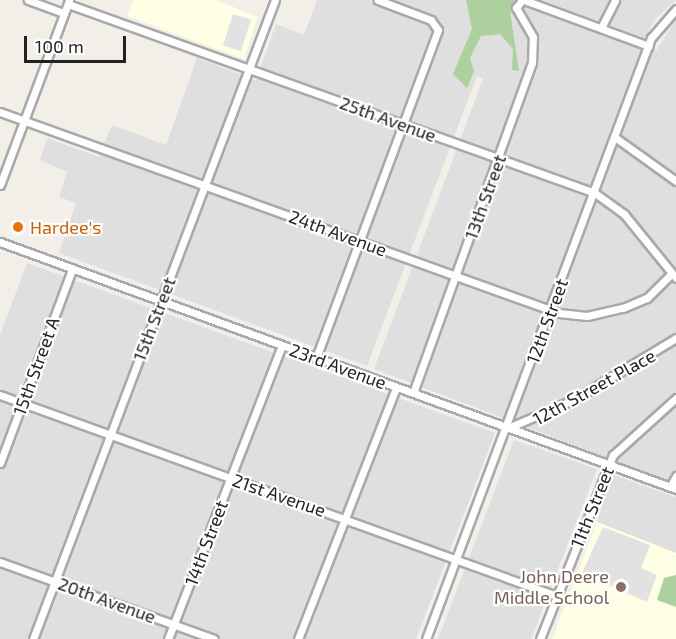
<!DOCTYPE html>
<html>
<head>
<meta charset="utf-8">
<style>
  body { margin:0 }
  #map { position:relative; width:676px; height:639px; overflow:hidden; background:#f2efe9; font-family:"Exo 2",sans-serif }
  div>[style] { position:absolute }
  .residential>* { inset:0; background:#e0dfdf }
  .education>* { inset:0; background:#ffffe5 }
  .forest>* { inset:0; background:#add19e }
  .parking>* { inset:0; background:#e2e2e2; transform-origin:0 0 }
  .roads { filter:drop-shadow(2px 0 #a9a9a9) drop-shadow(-2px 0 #a9a9a9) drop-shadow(0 2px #a9a9a9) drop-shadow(0 -2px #a9a9a9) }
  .minor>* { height:7px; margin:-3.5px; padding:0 3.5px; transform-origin:3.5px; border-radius:3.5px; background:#fff }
  .dots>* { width:16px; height:16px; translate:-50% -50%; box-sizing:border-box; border:3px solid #fff; border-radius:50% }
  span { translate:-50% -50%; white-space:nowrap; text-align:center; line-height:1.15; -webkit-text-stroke:4.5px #fff; paint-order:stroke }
  .street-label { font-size:18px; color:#222 }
  .food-label { font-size:18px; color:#c56008 }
  .left { translate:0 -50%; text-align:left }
  .education-label { font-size:18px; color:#785e54 }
  .right { translate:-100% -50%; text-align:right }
  .scale { position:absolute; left:24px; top:36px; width:102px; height:27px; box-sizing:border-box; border:3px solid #222; border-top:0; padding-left:8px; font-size:18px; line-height:21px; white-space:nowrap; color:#222; -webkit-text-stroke:4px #fff; paint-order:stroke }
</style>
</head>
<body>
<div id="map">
  <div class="residential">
    <div style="clip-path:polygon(317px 0,510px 0,656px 51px,676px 19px,676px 484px,374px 369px,483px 79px,477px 76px,367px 366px,59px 253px,76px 203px,59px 197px,67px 172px,40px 160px,47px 138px,99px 157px,112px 125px,166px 145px,197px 58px,256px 80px,276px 24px,304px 35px)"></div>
    <div style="clip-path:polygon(541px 0,676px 0,654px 20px,645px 38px)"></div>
    <div style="clip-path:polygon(27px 263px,495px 433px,416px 639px,0 639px,0 335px)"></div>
    <div style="clip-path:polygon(514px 440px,597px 469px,531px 639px,438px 639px)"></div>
    <div style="clip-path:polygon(611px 474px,676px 497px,676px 553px,597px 522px)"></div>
  </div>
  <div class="education">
    <div style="clip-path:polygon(133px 0,216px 0,258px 17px,244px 59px,127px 16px)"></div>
    <div style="clip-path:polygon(597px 522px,676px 553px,676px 573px,664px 601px,676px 601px,676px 639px,552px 639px)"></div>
  </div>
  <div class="forest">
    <div style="clip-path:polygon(466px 0,515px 0,510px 11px,519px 71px,512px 70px,513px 49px,500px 34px,481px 36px,470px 58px,474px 71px,467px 88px,453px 74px,472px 29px)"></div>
    <div style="clip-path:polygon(676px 575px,676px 607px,657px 600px,664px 578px)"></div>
  </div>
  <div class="parking">
    <div style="left:233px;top:14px;width:19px;height:33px;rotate:18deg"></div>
    <div style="clip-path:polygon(603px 527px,650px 545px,641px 568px,657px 575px,647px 602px,582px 573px)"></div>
  </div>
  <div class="roads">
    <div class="minor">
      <div style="left:28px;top:0;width:38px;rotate:20deg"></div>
      <div style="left:524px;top:0;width:133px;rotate:20.2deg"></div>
      <div style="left:68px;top:4px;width:560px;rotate:19.73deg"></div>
      <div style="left:595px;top:193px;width:36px;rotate:36deg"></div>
      <div style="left:624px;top:214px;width:82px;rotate:50.9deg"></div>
      <div style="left:601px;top:28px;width:31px;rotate:-63deg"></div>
      <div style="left:0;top:112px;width:594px;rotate:19.78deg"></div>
      <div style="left:559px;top:313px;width:28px;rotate:6deg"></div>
      <div style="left:587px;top:316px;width:37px;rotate:-13deg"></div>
      <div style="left:623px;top:308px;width:26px;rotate:-23deg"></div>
      <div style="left:647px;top:298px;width:33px;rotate:-45deg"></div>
      <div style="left:616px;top:138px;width:74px;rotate:35.6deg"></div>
      <div style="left:0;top:185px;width:197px;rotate:-69.5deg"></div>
      <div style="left:0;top:242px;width:720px;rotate:20.07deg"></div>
      <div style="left:316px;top:358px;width:350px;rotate:-69.6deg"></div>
      <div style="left:438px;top:30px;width:12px;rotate:-125deg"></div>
      <div style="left:431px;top:20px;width:57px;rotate:-159.3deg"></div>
      <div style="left:413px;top:393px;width:351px;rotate:-70.2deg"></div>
      <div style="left:532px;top:63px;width:26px;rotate:-88deg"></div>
      <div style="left:533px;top:37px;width:34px;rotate:-120deg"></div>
      <div style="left:516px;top:8px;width:10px;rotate:-53deg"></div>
      <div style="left:0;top:395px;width:592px;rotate:19.84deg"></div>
      <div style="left:508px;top:428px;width:73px;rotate:-23.4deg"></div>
      <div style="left:575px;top:399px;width:118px;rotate:-31.1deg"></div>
      <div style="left:0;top:463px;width:207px;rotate:-69.6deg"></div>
      <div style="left:670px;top:487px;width:13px;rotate:-61deg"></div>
      <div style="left:0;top:562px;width:227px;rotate:19.8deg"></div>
      <div style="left:33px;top:639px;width:683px;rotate:-69.26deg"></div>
      <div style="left:168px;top:639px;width:315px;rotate:-68.8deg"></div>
      <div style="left:298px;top:639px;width:270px;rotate:-68.7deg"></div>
      <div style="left:426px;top:639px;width:642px;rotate:-69.48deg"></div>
      <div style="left:651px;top:38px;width:38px;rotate:-49deg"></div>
      <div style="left:540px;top:639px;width:198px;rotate:-68.4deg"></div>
      <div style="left:613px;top:455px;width:85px;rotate:-42.1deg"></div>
    </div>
  </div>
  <div class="dots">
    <div style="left:18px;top:227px;background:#e8710a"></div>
    <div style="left:621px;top:587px;background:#8d6e63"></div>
  </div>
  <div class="street-label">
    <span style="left:388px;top:119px;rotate:20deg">25th Avenue</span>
    <span style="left:485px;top:197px;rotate:-70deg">13th Street</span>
    <span style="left:338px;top:233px;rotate:20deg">24th Avenue</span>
    <span style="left:154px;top:319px;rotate:-69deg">15th Street</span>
    <span style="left:547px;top:321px;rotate:-70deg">12th Street</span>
    <span style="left:36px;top:366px;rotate:-70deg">15th Street A</span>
    <span style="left:338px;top:366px;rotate:20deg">23rd Avenue</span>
    <span style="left:594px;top:387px;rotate:-29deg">12th Street Place</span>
    <span style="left:279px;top:495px;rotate:19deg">21st Avenue</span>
    <span style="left:592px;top:507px;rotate:-68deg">11th Street</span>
    <span style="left:206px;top:543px;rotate:-69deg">14th Street</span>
    <span style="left:107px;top:600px;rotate:20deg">20th Avenue</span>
  </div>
  <div class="food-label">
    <span class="left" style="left:30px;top:227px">Hardee's</span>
  </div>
  <div class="education-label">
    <span class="right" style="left:609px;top:587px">John Deere<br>Middle School</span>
  </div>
  <div class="scale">100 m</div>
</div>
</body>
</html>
